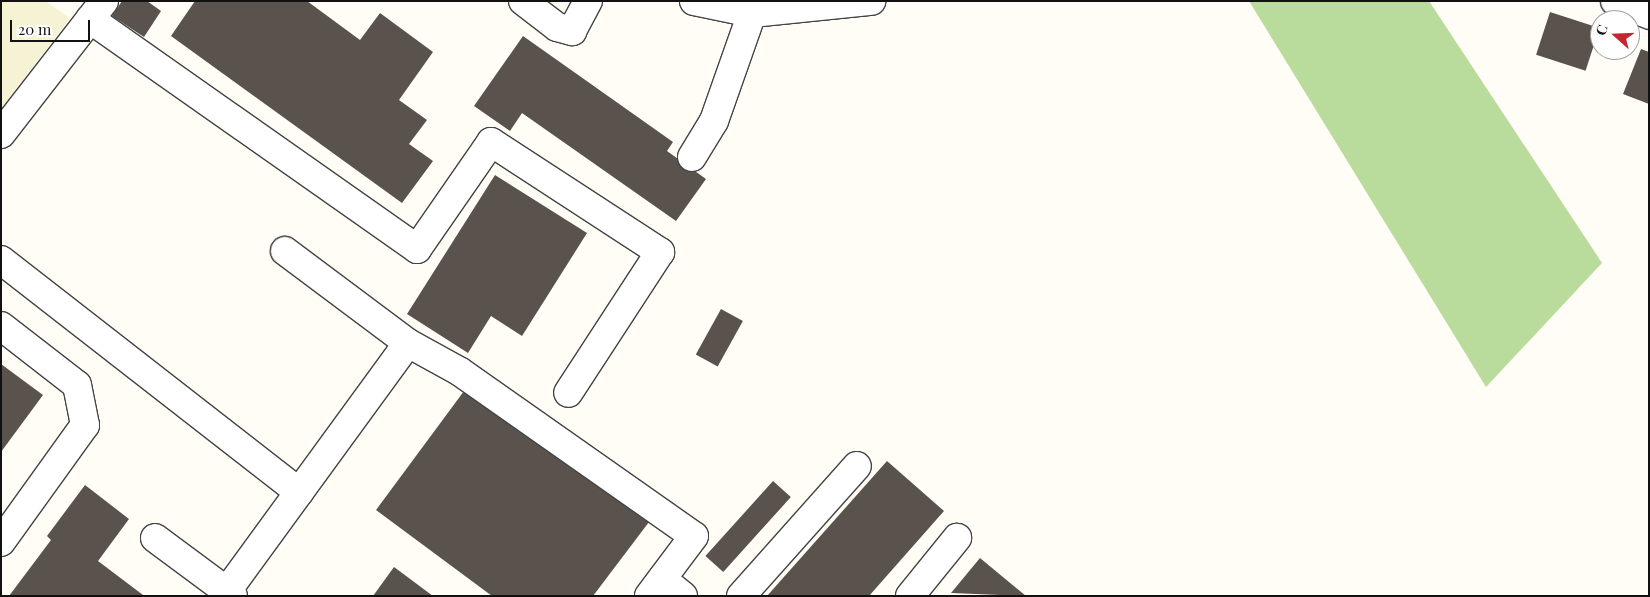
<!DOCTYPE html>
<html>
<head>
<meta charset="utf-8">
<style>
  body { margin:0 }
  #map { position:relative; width:1650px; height:597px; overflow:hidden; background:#fffdf5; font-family:"Playfair Display",serif }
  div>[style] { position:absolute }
  .farmland>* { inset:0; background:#f6f3d4 }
  .forest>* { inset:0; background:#b9dc9c }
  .building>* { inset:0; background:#5a524d; transform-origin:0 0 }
  .roads { filter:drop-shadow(1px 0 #444) drop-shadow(-1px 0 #444) drop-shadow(0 1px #444) drop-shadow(0 -1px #444) }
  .minor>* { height:28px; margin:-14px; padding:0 14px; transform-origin:14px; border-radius:14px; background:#fff }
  span { translate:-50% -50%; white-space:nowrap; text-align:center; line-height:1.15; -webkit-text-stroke:5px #fff; paint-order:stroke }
  .frame { position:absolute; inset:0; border:2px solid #111; pointer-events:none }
  .north { position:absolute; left:1590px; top:10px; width:50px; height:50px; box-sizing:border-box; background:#fff; border:1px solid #a0a0a0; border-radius:50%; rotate:290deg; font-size:14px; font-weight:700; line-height:20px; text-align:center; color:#111 }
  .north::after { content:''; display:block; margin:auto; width:18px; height:22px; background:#c4262e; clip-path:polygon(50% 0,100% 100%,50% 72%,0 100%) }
  .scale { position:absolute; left:10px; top:20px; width:80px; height:22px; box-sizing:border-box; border:2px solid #111; border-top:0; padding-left:6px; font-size:15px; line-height:18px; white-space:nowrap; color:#111; -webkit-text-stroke:4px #fff; paint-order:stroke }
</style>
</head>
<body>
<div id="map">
  <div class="farmland">
    <div style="clip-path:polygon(1px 1px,45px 1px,70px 18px,1px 109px)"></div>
  </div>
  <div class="forest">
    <div style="clip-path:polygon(1249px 1px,1429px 1px,1602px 263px,1486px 387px)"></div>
  </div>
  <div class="building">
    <div style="clip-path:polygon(122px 1px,147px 1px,161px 11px,144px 37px,112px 16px)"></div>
    <div style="clip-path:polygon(195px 1px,307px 1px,360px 40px,380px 13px,433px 52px,399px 100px,427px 120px,409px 144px,433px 161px,402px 203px,171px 36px)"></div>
    <div style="left:1550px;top:12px;width:52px;height:45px;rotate:18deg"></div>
    <div style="clip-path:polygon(523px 36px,673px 142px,667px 151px,706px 179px,676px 221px,522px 113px,510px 131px,474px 106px)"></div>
    <div style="clip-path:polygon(1641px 49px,1649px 52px,1649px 104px,1623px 94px)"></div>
    <div style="clip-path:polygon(495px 175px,587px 233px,522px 336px,491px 316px,468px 353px,407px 314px)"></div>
    <div style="left:721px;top:309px;width:25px;height:52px;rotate:29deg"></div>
    <div style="clip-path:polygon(1px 364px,43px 395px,1px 452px)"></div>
    <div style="clip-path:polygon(467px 387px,649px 522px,593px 596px,492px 596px,376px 510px)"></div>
    <div style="clip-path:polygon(887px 461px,944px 511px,869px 596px,767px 596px)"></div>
    <div style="left:773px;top:481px;width:24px;height:101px;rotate:42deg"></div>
    <div style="clip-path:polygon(85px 485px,129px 519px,98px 561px,143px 595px,9px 596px,51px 540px,47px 536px)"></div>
    <div style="clip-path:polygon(980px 558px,1026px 596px,951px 593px)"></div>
    <div style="clip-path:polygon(394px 567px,433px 596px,373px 596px)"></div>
  </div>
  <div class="roads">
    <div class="minor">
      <div style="left:523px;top:1px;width:43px;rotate:37.4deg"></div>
      <div style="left:557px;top:27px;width:16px;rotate:15deg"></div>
      <div style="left:572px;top:31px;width:34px;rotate:-62deg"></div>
      <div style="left:694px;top:1px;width:59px;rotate:11.7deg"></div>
      <div style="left:752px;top:13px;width:120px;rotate:-5.8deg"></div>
      <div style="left:1615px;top:1px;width:37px;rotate:22deg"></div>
      <div style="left:90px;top:19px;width:400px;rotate:35.1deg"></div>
      <div style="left:417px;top:249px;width:130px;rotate:-55.3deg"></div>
      <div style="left:491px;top:142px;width:202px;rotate:33.1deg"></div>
      <div style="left:660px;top:252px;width:168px;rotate:123.1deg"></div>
      <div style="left:1px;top:134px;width:168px;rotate:-52.2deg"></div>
      <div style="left:692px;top:157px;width:42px;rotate:-58.6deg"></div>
      <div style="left:714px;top:121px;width:114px;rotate:-70.6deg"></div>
      <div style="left:285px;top:251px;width:154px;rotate:36.8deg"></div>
      <div style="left:1px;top:260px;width:378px;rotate:37.9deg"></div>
      <div style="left:1px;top:326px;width:96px;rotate:37.8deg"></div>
      <div style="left:77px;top:385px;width:41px;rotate:78.7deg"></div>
      <div style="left:85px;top:425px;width:144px;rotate:125.7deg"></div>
      <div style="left:155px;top:538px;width:97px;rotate:36.6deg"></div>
      <div style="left:662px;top:579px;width:27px;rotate:39deg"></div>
      <div style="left:227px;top:591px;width:307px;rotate:-53.9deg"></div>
      <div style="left:408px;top:343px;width:58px;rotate:28.8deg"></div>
      <div style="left:459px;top:371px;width:287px;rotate:35.1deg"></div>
      <div style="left:694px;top:536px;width:75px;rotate:126.9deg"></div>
      <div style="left:741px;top:596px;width:174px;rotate:-48.3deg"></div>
      <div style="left:910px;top:596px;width:75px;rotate:-51deg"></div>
    </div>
  </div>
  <div class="frame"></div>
  <div class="north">С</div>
  <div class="scale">20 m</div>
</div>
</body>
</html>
